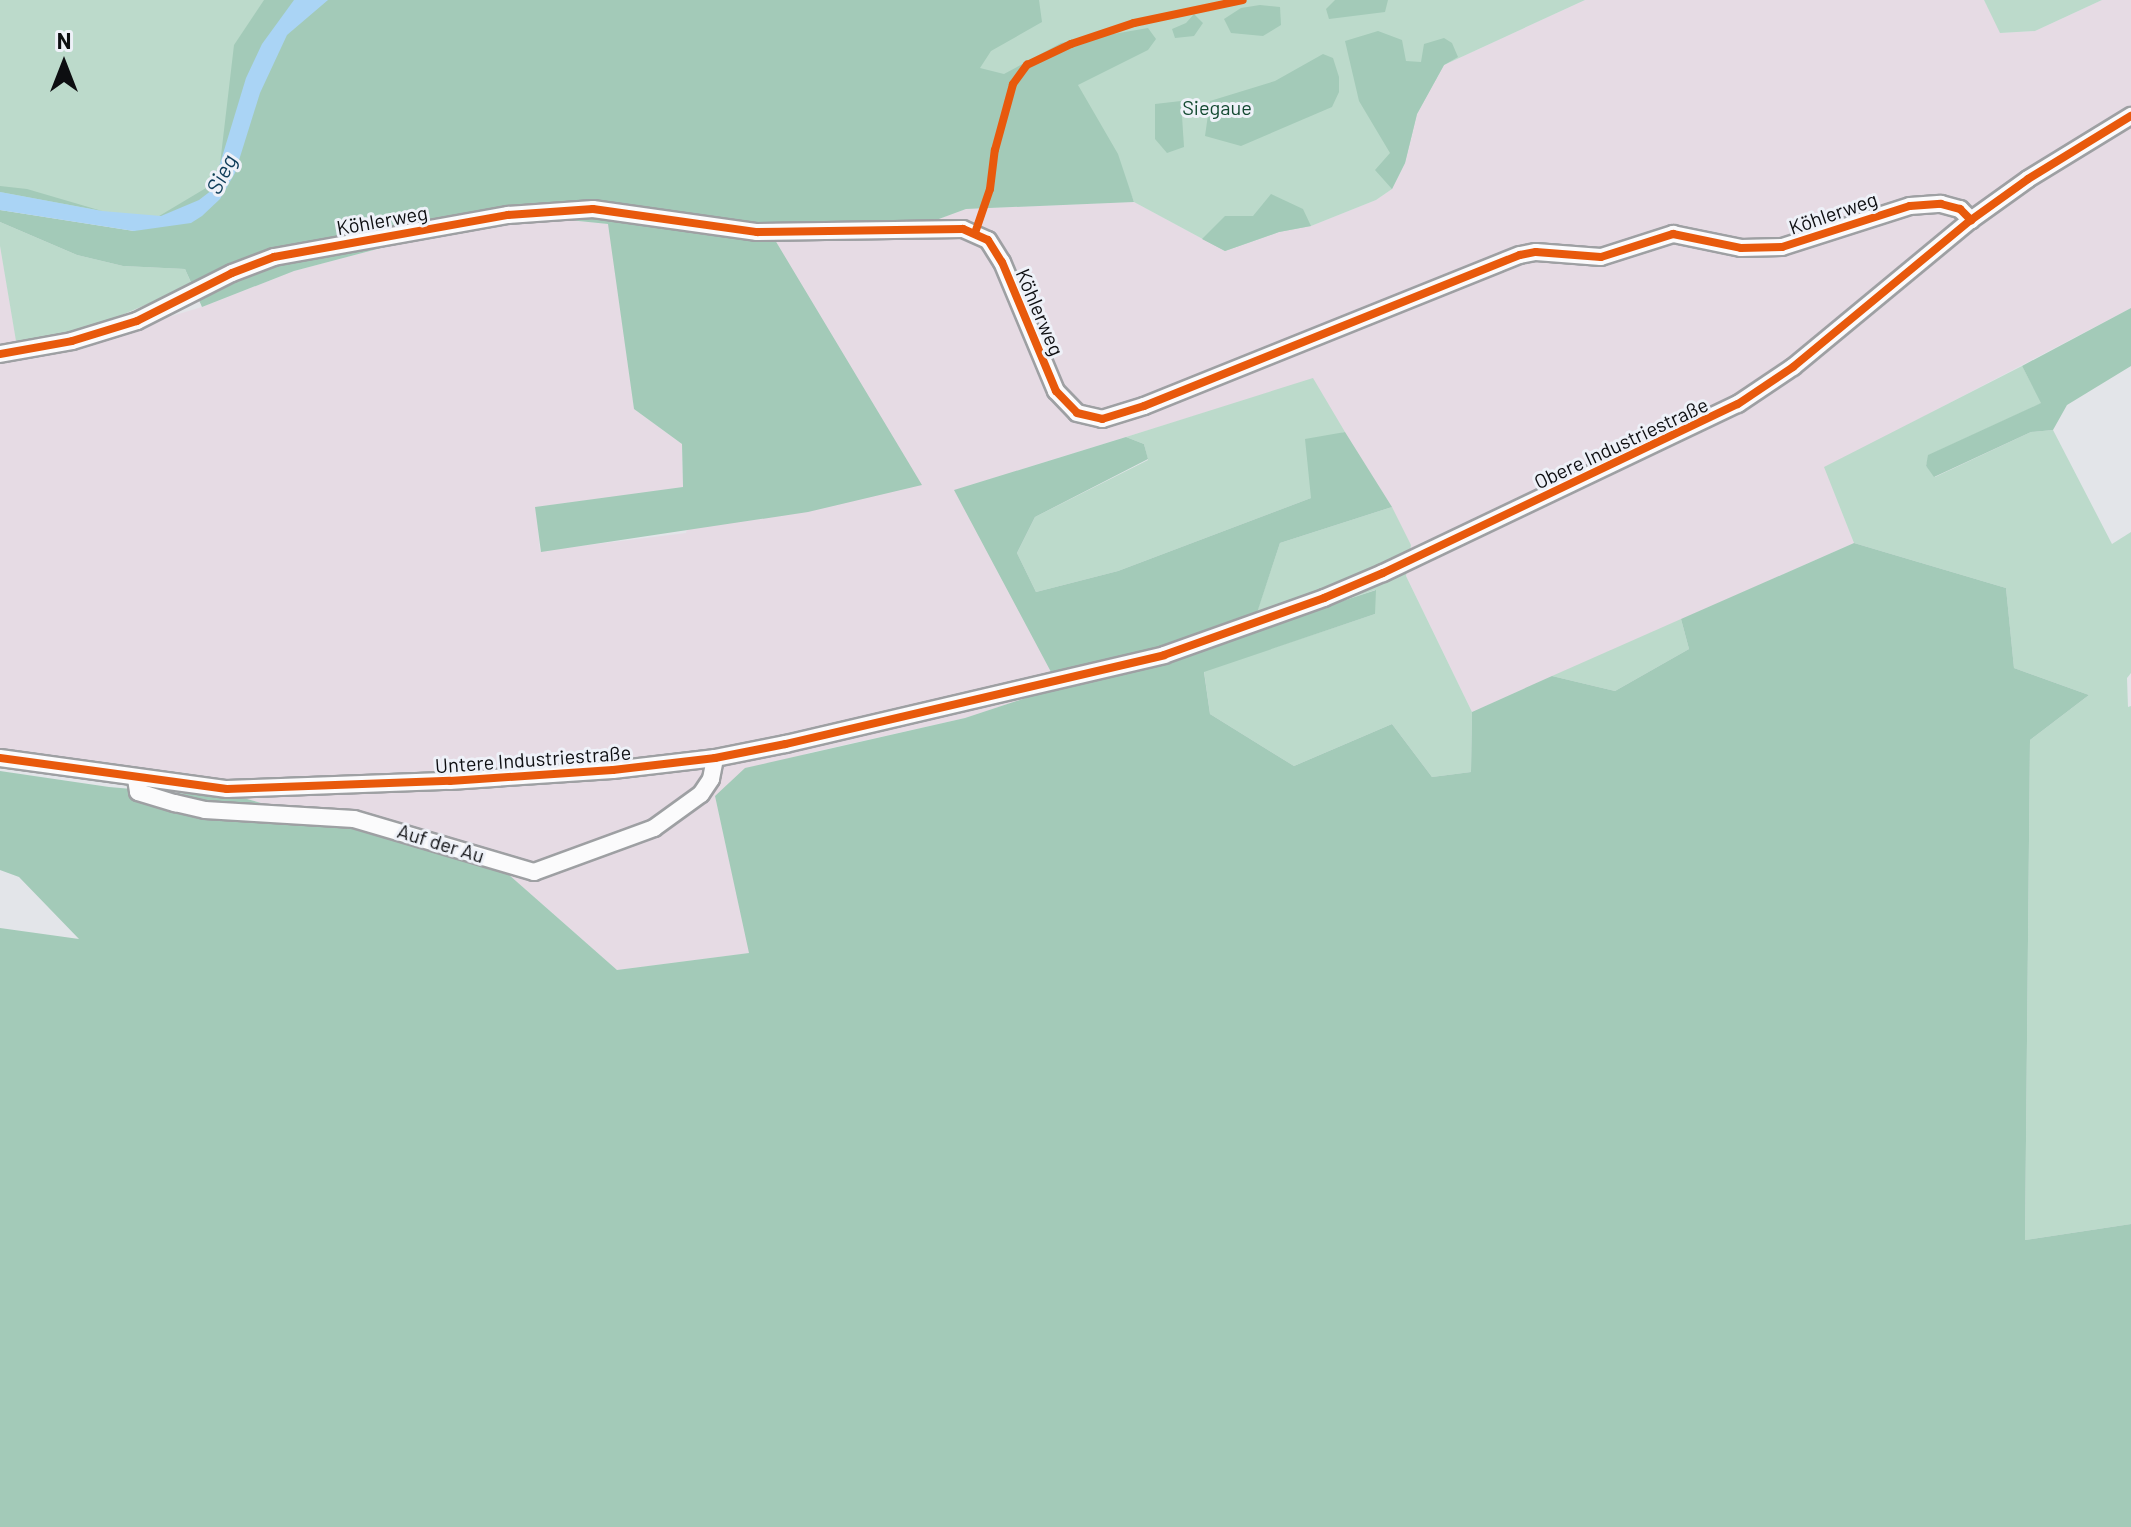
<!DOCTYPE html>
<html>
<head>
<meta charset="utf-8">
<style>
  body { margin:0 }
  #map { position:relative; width:2131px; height:1527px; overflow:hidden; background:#e3e5e9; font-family:Barlow,sans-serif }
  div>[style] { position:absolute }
  .industrial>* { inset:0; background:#e6dbe4 }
  .green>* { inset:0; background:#bcdacb }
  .forest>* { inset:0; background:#a3cab8 }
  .water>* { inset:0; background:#aad4f5 }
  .roads { filter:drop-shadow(2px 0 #9ea0a3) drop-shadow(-2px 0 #9ea0a3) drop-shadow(0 2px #9ea0a3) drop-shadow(0 -2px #9ea0a3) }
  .street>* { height:16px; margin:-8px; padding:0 8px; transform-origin:8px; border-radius:8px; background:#fbfbfc }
  .cycleway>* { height:8px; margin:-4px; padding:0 4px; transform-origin:4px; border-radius:4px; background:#e8590c }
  span { translate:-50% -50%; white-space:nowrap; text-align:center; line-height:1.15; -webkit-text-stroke:6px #eef1f8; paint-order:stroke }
  .park-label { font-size:20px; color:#134931 }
  .street-label { font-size:20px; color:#0d0e11 }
  .water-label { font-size:22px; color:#0e3c59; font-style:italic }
  .north { position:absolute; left:24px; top:24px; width:80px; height:80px; -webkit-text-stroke:6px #eef1f8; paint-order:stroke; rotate:0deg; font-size:22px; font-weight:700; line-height:32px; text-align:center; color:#0d0e11 }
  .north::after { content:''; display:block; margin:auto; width:28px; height:36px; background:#0d0e11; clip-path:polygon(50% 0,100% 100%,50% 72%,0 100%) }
</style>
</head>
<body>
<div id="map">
  <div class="industrial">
    <div style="clip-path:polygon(1585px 0,1984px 0,2001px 33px,2035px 31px,2102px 0,2131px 0,2131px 308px,1825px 468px,1854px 543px,1472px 712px,1406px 576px,1411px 545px,1313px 379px,955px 490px,1060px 687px,965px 718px,808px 753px,715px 796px,750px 953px,617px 970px,507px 873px,247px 799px,190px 774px,0 750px,0 246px,19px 357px,51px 352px,202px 307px,294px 271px,510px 214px,609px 224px,634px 409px,682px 444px,683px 488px,536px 507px,540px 551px,686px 533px,775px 240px,928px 223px,966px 209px,1134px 202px,1225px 251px,1279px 232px,1311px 226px,1376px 200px,1392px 189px,1405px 163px,1417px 114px,1444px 65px)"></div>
  </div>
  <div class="green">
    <div style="clip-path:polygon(0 0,478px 0,186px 227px,0 205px)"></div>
    <div style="clip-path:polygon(609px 0,1585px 0,1444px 65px,1417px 114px,1405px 163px,1392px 189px,1376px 200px,1311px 226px,1279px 232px,1225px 251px,1134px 202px,1129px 189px)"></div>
    <div style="clip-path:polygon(1984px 0,2102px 0,2035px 31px,2000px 33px)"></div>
    <div style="clip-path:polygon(0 222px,77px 255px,123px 266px,185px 269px,192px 285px,103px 323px,72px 333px,16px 341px,0 246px)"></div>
    <div style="clip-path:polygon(2022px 366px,2042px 403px,1929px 455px,1926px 466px,1935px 477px,2031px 432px,2053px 430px,2112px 544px,2131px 532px,2131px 673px,2127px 678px,2128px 707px,2131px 706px,2131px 1224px,2025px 1240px,2030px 740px,2089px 695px,2014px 668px,2006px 588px,1854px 543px,1824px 467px)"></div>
    <div style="clip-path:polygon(1313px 378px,1345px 432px,1323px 438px,1311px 498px,1118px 571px,1036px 592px,1017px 553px,1035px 517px,1148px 460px,1144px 444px,1126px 437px)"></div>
    <div style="clip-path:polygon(1392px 507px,1411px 545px,1406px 576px,1472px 712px,1471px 772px,1432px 777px,1392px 724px,1294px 766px,1210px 714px,1204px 671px,1375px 614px,1375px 590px,1250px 632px,1280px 543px)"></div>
    <div style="clip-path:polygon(1681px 619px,1689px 649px,1615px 691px,1552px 676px)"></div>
  </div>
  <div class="forest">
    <div style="clip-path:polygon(264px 0,1039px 0,1042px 22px,991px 51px,980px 68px,1004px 74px,1061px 43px,1148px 28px,1156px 39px,1148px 50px,1078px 85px,1118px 154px,1134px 202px,966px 209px,928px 223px,775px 240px,922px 485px,808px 512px,541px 552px,535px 507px,683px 487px,682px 444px,634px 409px,608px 224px,510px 214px,294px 271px,202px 307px,185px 269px,123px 266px,77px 255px,0 222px,0 210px,134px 231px,206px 188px,220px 164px,234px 45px)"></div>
    <div style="clip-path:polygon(1335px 0,1388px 0,1385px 12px,1329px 19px,1326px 9px)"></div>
    <div style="clip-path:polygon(1260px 5px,1280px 7px,1281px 25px,1263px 36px,1231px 33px,1224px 19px,1241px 8px)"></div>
    <div style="clip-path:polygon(1194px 14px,1203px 23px,1194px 36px,1175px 38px,1172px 29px,1186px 23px)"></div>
    <div style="clip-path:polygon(1378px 31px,1402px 40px,1406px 61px,1421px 62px,1424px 44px,1444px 38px,1452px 43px,1458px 57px,1444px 65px,1417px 114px,1405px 163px,1392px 189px,1375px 170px,1390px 153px,1359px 101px,1345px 41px)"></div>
    <div style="clip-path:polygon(1323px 54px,1333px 58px,1339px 77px,1339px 92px,1332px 107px,1241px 146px,1205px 136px,1210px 101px,1275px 81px)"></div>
    <div style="clip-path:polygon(1181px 101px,1184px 147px,1167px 153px,1155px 139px,1155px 104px)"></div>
    <div style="clip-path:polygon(0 186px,27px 189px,102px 211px,0 192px)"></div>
    <div style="clip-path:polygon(1271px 194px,1303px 209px,1311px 226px,1279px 232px,1225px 251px,1202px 239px,1225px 216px,1253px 216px)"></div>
    <div style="clip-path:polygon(2131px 308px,2131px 366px,2067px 405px,2053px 430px,2031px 432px,1934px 477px,1926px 466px,1928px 455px,2041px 403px,2022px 366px)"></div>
    <div style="clip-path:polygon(1345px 432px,1392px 507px,1280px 543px,1251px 631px,1376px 590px,1375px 614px,1204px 672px,1210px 714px,1294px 766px,1392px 724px,1432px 777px,1471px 772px,1472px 712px,1552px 676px,1615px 691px,1689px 649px,1681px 619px,1854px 543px,2006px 588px,2014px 668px,2089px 695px,2030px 740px,2025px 1240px,2131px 1224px,2131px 1527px,0 1527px,0 928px,79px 939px,19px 877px,0 870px,0 771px,109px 787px,247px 799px,507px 873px,617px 970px,749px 953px,715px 796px,745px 768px,965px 718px,1059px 687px,954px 490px,1126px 437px,1144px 444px,1148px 459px,1035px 517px,1017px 553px,1036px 592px,1118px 571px,1311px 498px,1305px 439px)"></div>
  </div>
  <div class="water">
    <div style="clip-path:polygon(294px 0,328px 0,287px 35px,260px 93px,235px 173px,220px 199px,202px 216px,191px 223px,134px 231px,0 210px,0 192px,102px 211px,161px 216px,199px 200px,212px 190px,246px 78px,262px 44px)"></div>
  </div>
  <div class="roads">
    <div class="street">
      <div style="left:0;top:354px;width:73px;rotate:-10.2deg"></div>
      <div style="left:72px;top:341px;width:68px;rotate:-17.1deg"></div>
      <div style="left:137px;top:321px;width:106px;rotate:-26.8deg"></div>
      <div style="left:232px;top:273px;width:45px;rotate:-20.9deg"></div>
      <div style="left:274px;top:257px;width:238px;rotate:-10.2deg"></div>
      <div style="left:508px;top:215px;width:85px;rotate:-4deg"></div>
      <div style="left:593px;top:209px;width:166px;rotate:8deg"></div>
      <div style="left:757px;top:232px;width:206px;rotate:-0.8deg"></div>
      <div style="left:963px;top:229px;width:27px;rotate:24deg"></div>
      <div style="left:988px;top:240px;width:26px;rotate:58deg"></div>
      <div style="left:1002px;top:262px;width:140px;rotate:67.3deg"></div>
      <div style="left:1056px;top:391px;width:30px;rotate:46deg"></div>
      <div style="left:1077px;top:413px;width:26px;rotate:13deg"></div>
      <div style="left:1102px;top:419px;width:44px;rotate:-17.2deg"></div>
      <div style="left:1144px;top:406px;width:405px;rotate:-21.9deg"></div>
      <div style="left:1520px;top:255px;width:16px;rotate:-11deg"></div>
      <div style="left:1536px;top:252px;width:65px;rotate:4.4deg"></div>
      <div style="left:1601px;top:257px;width:76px;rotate:-17.7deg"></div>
      <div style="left:1673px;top:234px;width:69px;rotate:11.6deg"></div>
      <div style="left:1741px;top:248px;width:41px;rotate:-1.4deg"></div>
      <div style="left:1782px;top:247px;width:134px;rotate:-17.8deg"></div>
      <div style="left:1910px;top:206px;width:31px;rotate:-4deg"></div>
      <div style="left:1941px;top:204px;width:20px;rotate:15deg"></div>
      <div style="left:1960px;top:209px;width:16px;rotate:45deg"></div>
      <div style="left:0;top:758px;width:229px;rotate:7.8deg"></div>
      <div style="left:227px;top:789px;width:223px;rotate:-2.1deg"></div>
      <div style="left:450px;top:781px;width:163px;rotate:-3.9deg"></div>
      <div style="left:613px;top:770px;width:103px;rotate:-6.7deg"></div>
      <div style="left:715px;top:758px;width:72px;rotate:-11.2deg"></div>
      <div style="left:786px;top:744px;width:388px;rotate:-13.2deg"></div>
      <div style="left:1164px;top:655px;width:170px;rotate:-19.6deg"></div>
      <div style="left:1324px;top:598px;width:64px;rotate:-23deg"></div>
      <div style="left:1383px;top:573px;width:393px;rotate:-25.5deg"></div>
      <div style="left:1738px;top:404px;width:66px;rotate:-33.9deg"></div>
      <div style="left:1793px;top:367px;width:231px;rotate:-39.6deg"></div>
      <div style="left:1971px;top:220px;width:70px;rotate:-35.7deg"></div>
      <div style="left:2028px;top:179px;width:121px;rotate:-31.5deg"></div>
      <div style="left:136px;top:779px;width:13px;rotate:81deg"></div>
      <div style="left:138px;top:792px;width:39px;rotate:17deg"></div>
      <div style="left:175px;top:803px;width:31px;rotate:13deg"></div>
      <div style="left:205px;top:810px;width:149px;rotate:3.5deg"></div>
      <div style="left:354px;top:819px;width:188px;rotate:16.4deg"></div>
      <div style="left:534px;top:872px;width:128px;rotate:-20.1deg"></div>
      <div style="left:654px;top:828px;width:58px;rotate:-35.9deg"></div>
      <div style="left:701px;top:794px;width:18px;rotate:-56deg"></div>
      <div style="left:711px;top:779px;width:21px;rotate:-79deg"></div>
    </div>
  </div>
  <div class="cycleway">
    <div style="left:975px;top:233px;width:46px;rotate:-71.2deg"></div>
    <div style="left:990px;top:189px;width:39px;rotate:-83deg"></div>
    <div style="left:995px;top:150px;width:68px;rotate:-74.7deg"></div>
    <div style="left:1013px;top:84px;width:24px;rotate:-54deg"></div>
    <div style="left:1027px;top:65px;width:49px;rotate:-25.5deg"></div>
    <div style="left:1071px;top:44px;width:66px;rotate:-18.4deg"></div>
    <div style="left:1134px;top:23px;width:111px;rotate:-11.9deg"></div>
    <div style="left:0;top:354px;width:73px;rotate:-10.2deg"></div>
    <div style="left:72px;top:341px;width:68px;rotate:-17.1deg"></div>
    <div style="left:137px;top:321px;width:106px;rotate:-26.8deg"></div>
    <div style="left:232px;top:273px;width:45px;rotate:-20.9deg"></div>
    <div style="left:274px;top:257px;width:238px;rotate:-10.2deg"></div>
    <div style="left:508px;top:215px;width:85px;rotate:-4deg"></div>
    <div style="left:593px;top:209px;width:166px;rotate:8deg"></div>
    <div style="left:757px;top:232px;width:206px;rotate:-0.8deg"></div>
    <div style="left:963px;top:229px;width:27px;rotate:24deg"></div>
    <div style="left:988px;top:240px;width:26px;rotate:58deg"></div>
    <div style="left:1002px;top:262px;width:140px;rotate:67.3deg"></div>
    <div style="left:1056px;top:391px;width:30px;rotate:46deg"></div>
    <div style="left:1077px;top:413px;width:26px;rotate:13deg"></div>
    <div style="left:1102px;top:419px;width:44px;rotate:-17.2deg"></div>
    <div style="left:1144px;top:406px;width:405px;rotate:-21.9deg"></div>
    <div style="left:1520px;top:255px;width:16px;rotate:-11deg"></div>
    <div style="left:1536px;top:252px;width:65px;rotate:4.4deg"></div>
    <div style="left:1601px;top:257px;width:76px;rotate:-17.7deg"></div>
    <div style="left:1673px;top:234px;width:69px;rotate:11.6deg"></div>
    <div style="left:1741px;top:248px;width:41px;rotate:-1.4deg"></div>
    <div style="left:1782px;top:247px;width:134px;rotate:-17.8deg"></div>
    <div style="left:1910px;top:206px;width:31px;rotate:-4deg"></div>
    <div style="left:1941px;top:204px;width:20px;rotate:15deg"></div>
    <div style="left:1960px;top:209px;width:16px;rotate:45deg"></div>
    <div style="left:0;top:758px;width:229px;rotate:7.8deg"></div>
    <div style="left:227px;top:789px;width:223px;rotate:-2.1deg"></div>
    <div style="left:450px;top:781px;width:163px;rotate:-3.9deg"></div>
    <div style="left:613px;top:770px;width:103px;rotate:-6.7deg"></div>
    <div style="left:715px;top:758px;width:72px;rotate:-11.2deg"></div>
    <div style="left:786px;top:744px;width:388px;rotate:-13.2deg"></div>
    <div style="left:1164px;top:655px;width:170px;rotate:-19.6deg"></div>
    <div style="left:1324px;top:598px;width:64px;rotate:-23deg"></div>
    <div style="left:1383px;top:573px;width:393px;rotate:-25.5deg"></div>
    <div style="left:1738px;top:404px;width:66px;rotate:-33.9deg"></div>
    <div style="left:1793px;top:367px;width:231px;rotate:-39.6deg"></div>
    <div style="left:1971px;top:220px;width:70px;rotate:-35.7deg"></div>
    <div style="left:2028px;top:179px;width:121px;rotate:-31.5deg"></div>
  </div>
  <div class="park-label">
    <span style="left:1217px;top:107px">Siegaue</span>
  </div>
  <div class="street-label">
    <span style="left:1833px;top:213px;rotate:-19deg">Köhlerweg</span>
    <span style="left:382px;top:220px;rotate:-10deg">Köhlerweg</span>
    <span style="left:1040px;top:312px;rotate:67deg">Köhlerweg</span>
    <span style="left:1621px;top:443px;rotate:-25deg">Obere Industriestraße</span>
    <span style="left:533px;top:759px;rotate:-4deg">Untere Industriestraße</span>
    <span style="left:441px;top:843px;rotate:17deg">Auf der Au</span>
  </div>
  <div class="water-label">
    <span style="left:221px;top:174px;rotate:-63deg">Sieg</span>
  </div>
  <div class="north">N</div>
</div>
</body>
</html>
